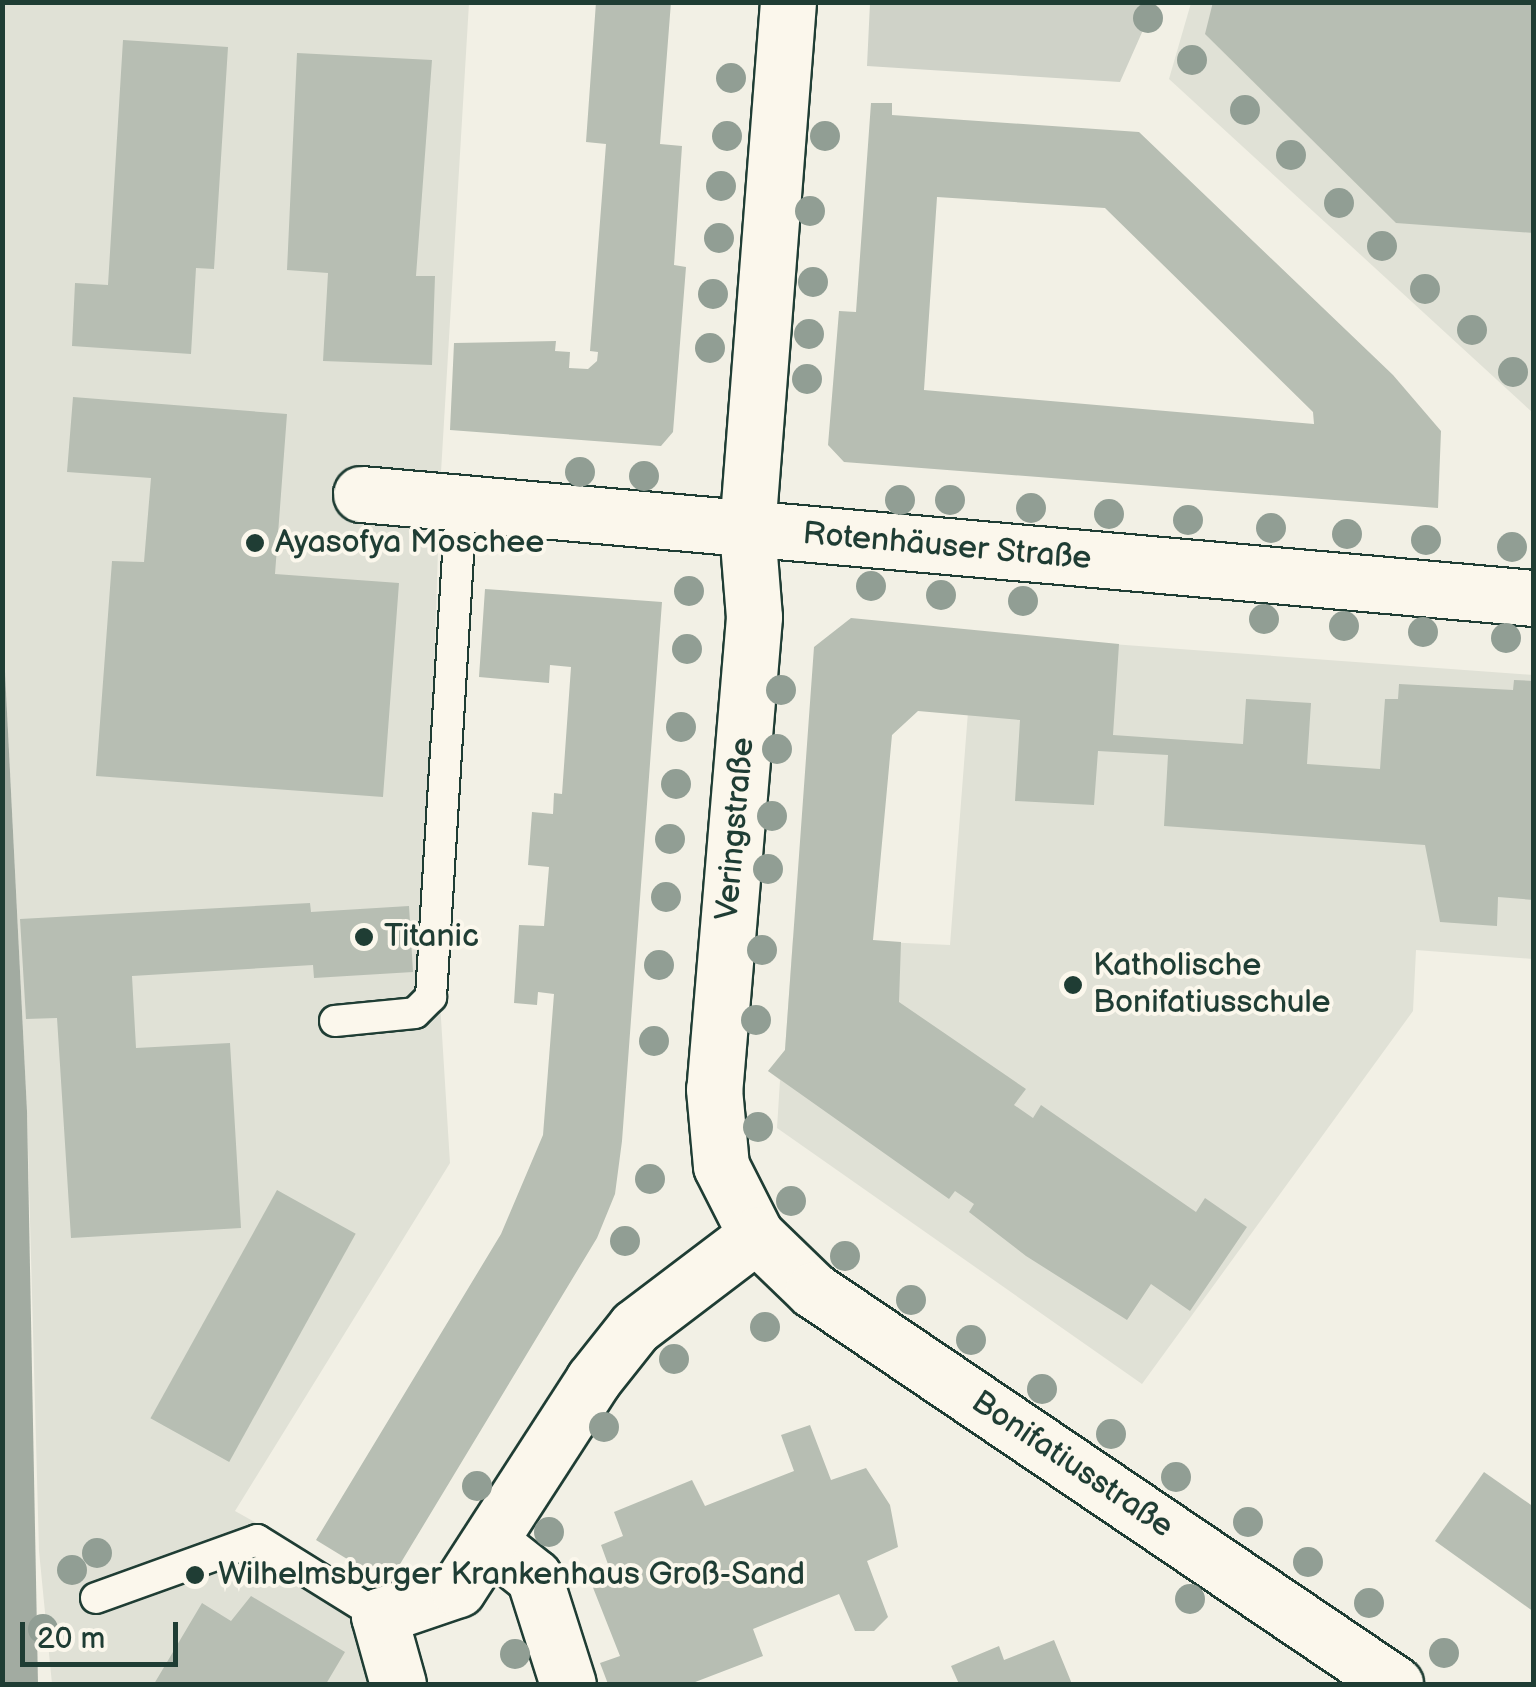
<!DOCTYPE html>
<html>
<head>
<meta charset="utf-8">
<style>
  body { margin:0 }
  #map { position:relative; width:1536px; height:1687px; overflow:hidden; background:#f2f0e5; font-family:"Balsamiq Sans",sans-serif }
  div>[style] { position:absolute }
  .built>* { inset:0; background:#e0e1d6 }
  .green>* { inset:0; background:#cfd2c8 }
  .water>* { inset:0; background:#a2aba1 }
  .building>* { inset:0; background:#b7beb3; transform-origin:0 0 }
  .roads { filter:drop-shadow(2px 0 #1f3d34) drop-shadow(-2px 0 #1f3d34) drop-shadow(0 2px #1f3d34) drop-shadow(0 -2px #1f3d34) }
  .lane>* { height:30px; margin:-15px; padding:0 15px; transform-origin:15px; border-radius:15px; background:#fbf7ec }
  .street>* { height:55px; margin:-27.5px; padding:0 27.5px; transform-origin:27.5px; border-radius:27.5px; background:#fbf7ec }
  .trees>* { width:30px; height:30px; margin:-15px; border-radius:50%; background:#919e94 }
  .dots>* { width:28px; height:28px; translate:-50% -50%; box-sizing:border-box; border:5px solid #fbf7ec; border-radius:50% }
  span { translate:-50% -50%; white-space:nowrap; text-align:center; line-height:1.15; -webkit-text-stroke:8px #fbf7ec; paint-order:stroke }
  .poi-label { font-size:32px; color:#1f3d34 }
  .left { translate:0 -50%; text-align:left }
  .street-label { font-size:32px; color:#1f3d34 }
  .frame { position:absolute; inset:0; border:5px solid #1f3d34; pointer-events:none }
  .scale { position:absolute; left:20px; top:1622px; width:158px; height:45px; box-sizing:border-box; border:5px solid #1f3d34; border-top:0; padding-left:12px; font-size:30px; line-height:35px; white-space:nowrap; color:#1f3d34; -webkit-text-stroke:8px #fbf7ec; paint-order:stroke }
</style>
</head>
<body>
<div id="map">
  <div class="built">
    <div style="clip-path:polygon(2px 3px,469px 3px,440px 489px,429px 826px,450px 1163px,235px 1511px,392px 1599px,422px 1684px,52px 1684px,39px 1551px,27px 1111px,3px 632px)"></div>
    <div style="clip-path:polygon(1191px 3px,1533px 3px,1533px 413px,1169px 79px)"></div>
    <div style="clip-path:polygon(974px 634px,1533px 675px,1533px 959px,1416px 950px,1413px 1011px,1142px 1384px,777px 1128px,780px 1080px,768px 1071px,785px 1050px,793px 938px,950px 945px)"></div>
  </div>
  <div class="green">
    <div style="clip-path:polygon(870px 3px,870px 2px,1155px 3px,1120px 82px,867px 66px)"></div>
  </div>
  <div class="water">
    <div style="clip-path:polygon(3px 632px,27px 1111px,38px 1684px,2px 1684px)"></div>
  </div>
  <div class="building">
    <div style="clip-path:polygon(596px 2px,671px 2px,660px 144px,682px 146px,674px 265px,686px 267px,673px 432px,661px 446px,450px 430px,454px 343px,556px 341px,555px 351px,570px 352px,569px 368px,588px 369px,597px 361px,598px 352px,590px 351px,606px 144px,586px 142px)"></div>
    <div style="clip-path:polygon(1213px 2px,1534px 2px,1534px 233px,1396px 223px,1205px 34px)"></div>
    <div style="clip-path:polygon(123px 40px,228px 47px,214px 269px,196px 268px,191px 354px,72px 346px,75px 283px,108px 285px)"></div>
    <div style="clip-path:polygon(297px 53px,432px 60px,416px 276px,435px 276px,432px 365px,323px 361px,328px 273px,287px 270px)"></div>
    <div style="clip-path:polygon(evenodd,871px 103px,892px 103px,892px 115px,1139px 132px,1393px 375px,1441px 431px,1438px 508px,844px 462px,828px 445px,839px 311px,856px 312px,871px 103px,937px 197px,1105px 208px,1313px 412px,1314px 424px,924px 390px,937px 197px)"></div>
    <div style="clip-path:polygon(73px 397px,287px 414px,275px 574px,399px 583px,383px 797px,96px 776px,112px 561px,144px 562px,151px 478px,67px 472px)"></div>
    <div style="clip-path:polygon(485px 589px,662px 602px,622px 1141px,615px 1194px,597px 1238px,388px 1584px,316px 1540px,501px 1234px,543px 1135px,554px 994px,538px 992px,537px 1005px,514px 1003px,519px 925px,544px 926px,549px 867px,528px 865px,532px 812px,553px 814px,554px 793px,562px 794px,571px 667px,550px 665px,549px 683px,479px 677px)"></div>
    <div style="clip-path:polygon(851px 618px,1119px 644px,1113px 735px,1243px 744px,1246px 699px,1311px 703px,1307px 764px,1380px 769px,1385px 699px,1398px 699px,1399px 684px,1513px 690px,1514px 680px,1534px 681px,1534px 900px,1498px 897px,1497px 926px,1440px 922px,1425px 845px,1164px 826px,1168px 755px,1098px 751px,1094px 805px,1015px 801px,1020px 720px,918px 711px,892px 735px,873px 940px,901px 942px,899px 1002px,1026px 1089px,1014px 1105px,1033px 1118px,1041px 1105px,1196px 1212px,1205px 1198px,1247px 1227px,1190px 1311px,1151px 1284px,1127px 1320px,1026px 1256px,969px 1212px,974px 1204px,955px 1191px,949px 1199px,768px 1071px,785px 1050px,814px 647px)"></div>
    <div style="clip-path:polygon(310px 903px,311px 912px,409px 906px,413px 972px,314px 978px,313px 965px,132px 976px,136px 1048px,230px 1043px,241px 1228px,71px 1238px,57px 1018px,26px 1019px,20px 919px)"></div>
    <div style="left:277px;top:1190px;width:90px;height:261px;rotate:29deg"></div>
    <div style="clip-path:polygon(810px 1425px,831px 1480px,866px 1468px,890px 1505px,898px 1547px,867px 1561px,888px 1617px,874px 1631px,855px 1631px,839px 1594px,753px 1629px,763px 1656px,690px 1684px,608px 1684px,600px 1663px,620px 1656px,588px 1575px,609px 1567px,601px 1545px,623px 1536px,614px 1512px,692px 1480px,705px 1506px,794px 1471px,781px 1435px)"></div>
    <div style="clip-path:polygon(1484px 1472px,1534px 1507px,1534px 1612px,1435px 1541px)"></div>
    <div style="clip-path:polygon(251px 1596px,345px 1652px,326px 1684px,154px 1684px,202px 1603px,231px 1621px)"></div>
    <div style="clip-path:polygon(1054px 1640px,1072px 1684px,959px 1684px,951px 1666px,999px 1646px,1004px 1660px)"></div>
  </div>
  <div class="roads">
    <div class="lane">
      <div style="left:335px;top:1021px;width:80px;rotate:-5.7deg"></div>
      <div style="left:415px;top:1013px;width:23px;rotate:-45deg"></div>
      <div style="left:431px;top:997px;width:494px;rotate:-86.5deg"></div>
      <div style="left:96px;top:1598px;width:171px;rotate:-19.8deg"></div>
      <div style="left:257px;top:1540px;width:144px;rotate:31.9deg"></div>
    </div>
    <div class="street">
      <div style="left:788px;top:2px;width:530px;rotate:94.44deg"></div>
      <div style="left:747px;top:530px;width:87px;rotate:85.4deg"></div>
      <div style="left:754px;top:617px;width:474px;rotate:94.8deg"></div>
      <div style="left:714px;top:1089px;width:77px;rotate:84.8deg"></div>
      <div style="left:721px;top:1166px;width:77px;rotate:63.1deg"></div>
      <div style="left:756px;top:1235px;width:79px;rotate:44deg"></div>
      <div style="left:813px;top:1290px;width:703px;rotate:34.1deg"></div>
      <div style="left:361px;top:494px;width:1178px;rotate:5.07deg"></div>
      <div style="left:490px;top:1542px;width:56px;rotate:38.5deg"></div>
      <div style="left:534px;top:1577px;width:112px;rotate:72.4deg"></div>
      <div style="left:398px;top:1684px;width:71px;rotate:-105.6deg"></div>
      <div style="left:379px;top:1616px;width:83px;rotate:-18.9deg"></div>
      <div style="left:458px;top:1589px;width:249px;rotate:-57.1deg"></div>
      <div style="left:593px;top:1380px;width:68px;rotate:-51.6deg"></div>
      <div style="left:635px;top:1327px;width:152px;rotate:-37.2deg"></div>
    </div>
  </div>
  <div class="trees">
    <div style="left:1148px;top:18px"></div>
    <div style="left:1192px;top:60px"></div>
    <div style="left:731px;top:78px"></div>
    <div style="left:1245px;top:110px"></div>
    <div style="left:727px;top:136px"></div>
    <div style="left:825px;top:136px"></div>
    <div style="left:1291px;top:155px"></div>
    <div style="left:721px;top:186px"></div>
    <div style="left:1339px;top:203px"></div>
    <div style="left:810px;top:211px"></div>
    <div style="left:719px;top:238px"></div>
    <div style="left:1382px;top:246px"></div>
    <div style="left:813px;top:282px"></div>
    <div style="left:1425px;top:289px"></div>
    <div style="left:713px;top:294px"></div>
    <div style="left:1472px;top:330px"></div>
    <div style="left:809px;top:334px"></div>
    <div style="left:710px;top:348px"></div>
    <div style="left:1513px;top:372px"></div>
    <div style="left:807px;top:379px"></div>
    <div style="left:580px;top:472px"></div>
    <div style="left:644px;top:476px"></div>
    <div style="left:900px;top:500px"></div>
    <div style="left:950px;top:500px"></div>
    <div style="left:1031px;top:508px"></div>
    <div style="left:1109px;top:514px"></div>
    <div style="left:1188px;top:520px"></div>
    <div style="left:1271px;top:528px"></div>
    <div style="left:1347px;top:534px"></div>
    <div style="left:1426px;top:540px"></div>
    <div style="left:1512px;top:547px"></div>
    <div style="left:871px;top:586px"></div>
    <div style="left:689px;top:591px"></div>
    <div style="left:941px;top:595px"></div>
    <div style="left:1023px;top:601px"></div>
    <div style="left:1264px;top:619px"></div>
    <div style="left:1344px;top:626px"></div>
    <div style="left:1423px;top:632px"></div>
    <div style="left:1506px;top:638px"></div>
    <div style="left:687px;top:649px"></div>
    <div style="left:781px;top:690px"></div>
    <div style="left:681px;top:727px"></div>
    <div style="left:777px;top:749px"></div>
    <div style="left:676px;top:784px"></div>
    <div style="left:772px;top:816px"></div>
    <div style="left:670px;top:839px"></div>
    <div style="left:768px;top:869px"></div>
    <div style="left:666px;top:897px"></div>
    <div style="left:762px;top:950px"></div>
    <div style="left:659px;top:965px"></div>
    <div style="left:756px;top:1020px"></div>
    <div style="left:654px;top:1041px"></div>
    <div style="left:758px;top:1127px"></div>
    <div style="left:650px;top:1179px"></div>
    <div style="left:791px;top:1201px"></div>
    <div style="left:625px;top:1241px"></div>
    <div style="left:845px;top:1256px"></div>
    <div style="left:911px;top:1300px"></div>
    <div style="left:765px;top:1327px"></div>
    <div style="left:971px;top:1340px"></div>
    <div style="left:674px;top:1359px"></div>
    <div style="left:1042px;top:1389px"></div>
    <div style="left:604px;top:1427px"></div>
    <div style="left:1111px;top:1434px"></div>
    <div style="left:1176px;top:1477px"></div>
    <div style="left:477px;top:1486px"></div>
    <div style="left:1248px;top:1522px"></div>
    <div style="left:549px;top:1532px"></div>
    <div style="left:97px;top:1553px"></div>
    <div style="left:1308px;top:1562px"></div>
    <div style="left:72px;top:1570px"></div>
    <div style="left:1190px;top:1599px"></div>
    <div style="left:1369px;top:1603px"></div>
    <div style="left:43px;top:1629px"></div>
    <div style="left:1444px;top:1653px"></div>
    <div style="left:515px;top:1654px"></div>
  </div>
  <div class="dots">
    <div style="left:255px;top:543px;background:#1f3d34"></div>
    <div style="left:364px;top:937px;background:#1f3d34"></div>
    <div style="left:1073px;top:985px;background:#1f3d34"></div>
    <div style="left:195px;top:1575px;background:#1f3d34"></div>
  </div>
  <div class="poi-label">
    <span class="left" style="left:275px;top:543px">Ayasofya Moschee</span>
    <span class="left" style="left:384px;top:937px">Titanic</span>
    <span class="left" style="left:1093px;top:985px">Katholische<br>Bonifatiusschule</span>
    <span class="left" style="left:218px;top:1575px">Wilhelmsburger Krankenhaus Groß-Sand</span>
  </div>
  <div class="street-label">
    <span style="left:947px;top:547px;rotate:5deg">Rotenhäuser Straße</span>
    <span style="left:736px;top:829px;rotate:-85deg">Veringstraße</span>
    <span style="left:1072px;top:1465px;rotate:34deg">Bonifatiusstraße</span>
  </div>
  <div class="frame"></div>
  <div class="scale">20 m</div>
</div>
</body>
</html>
